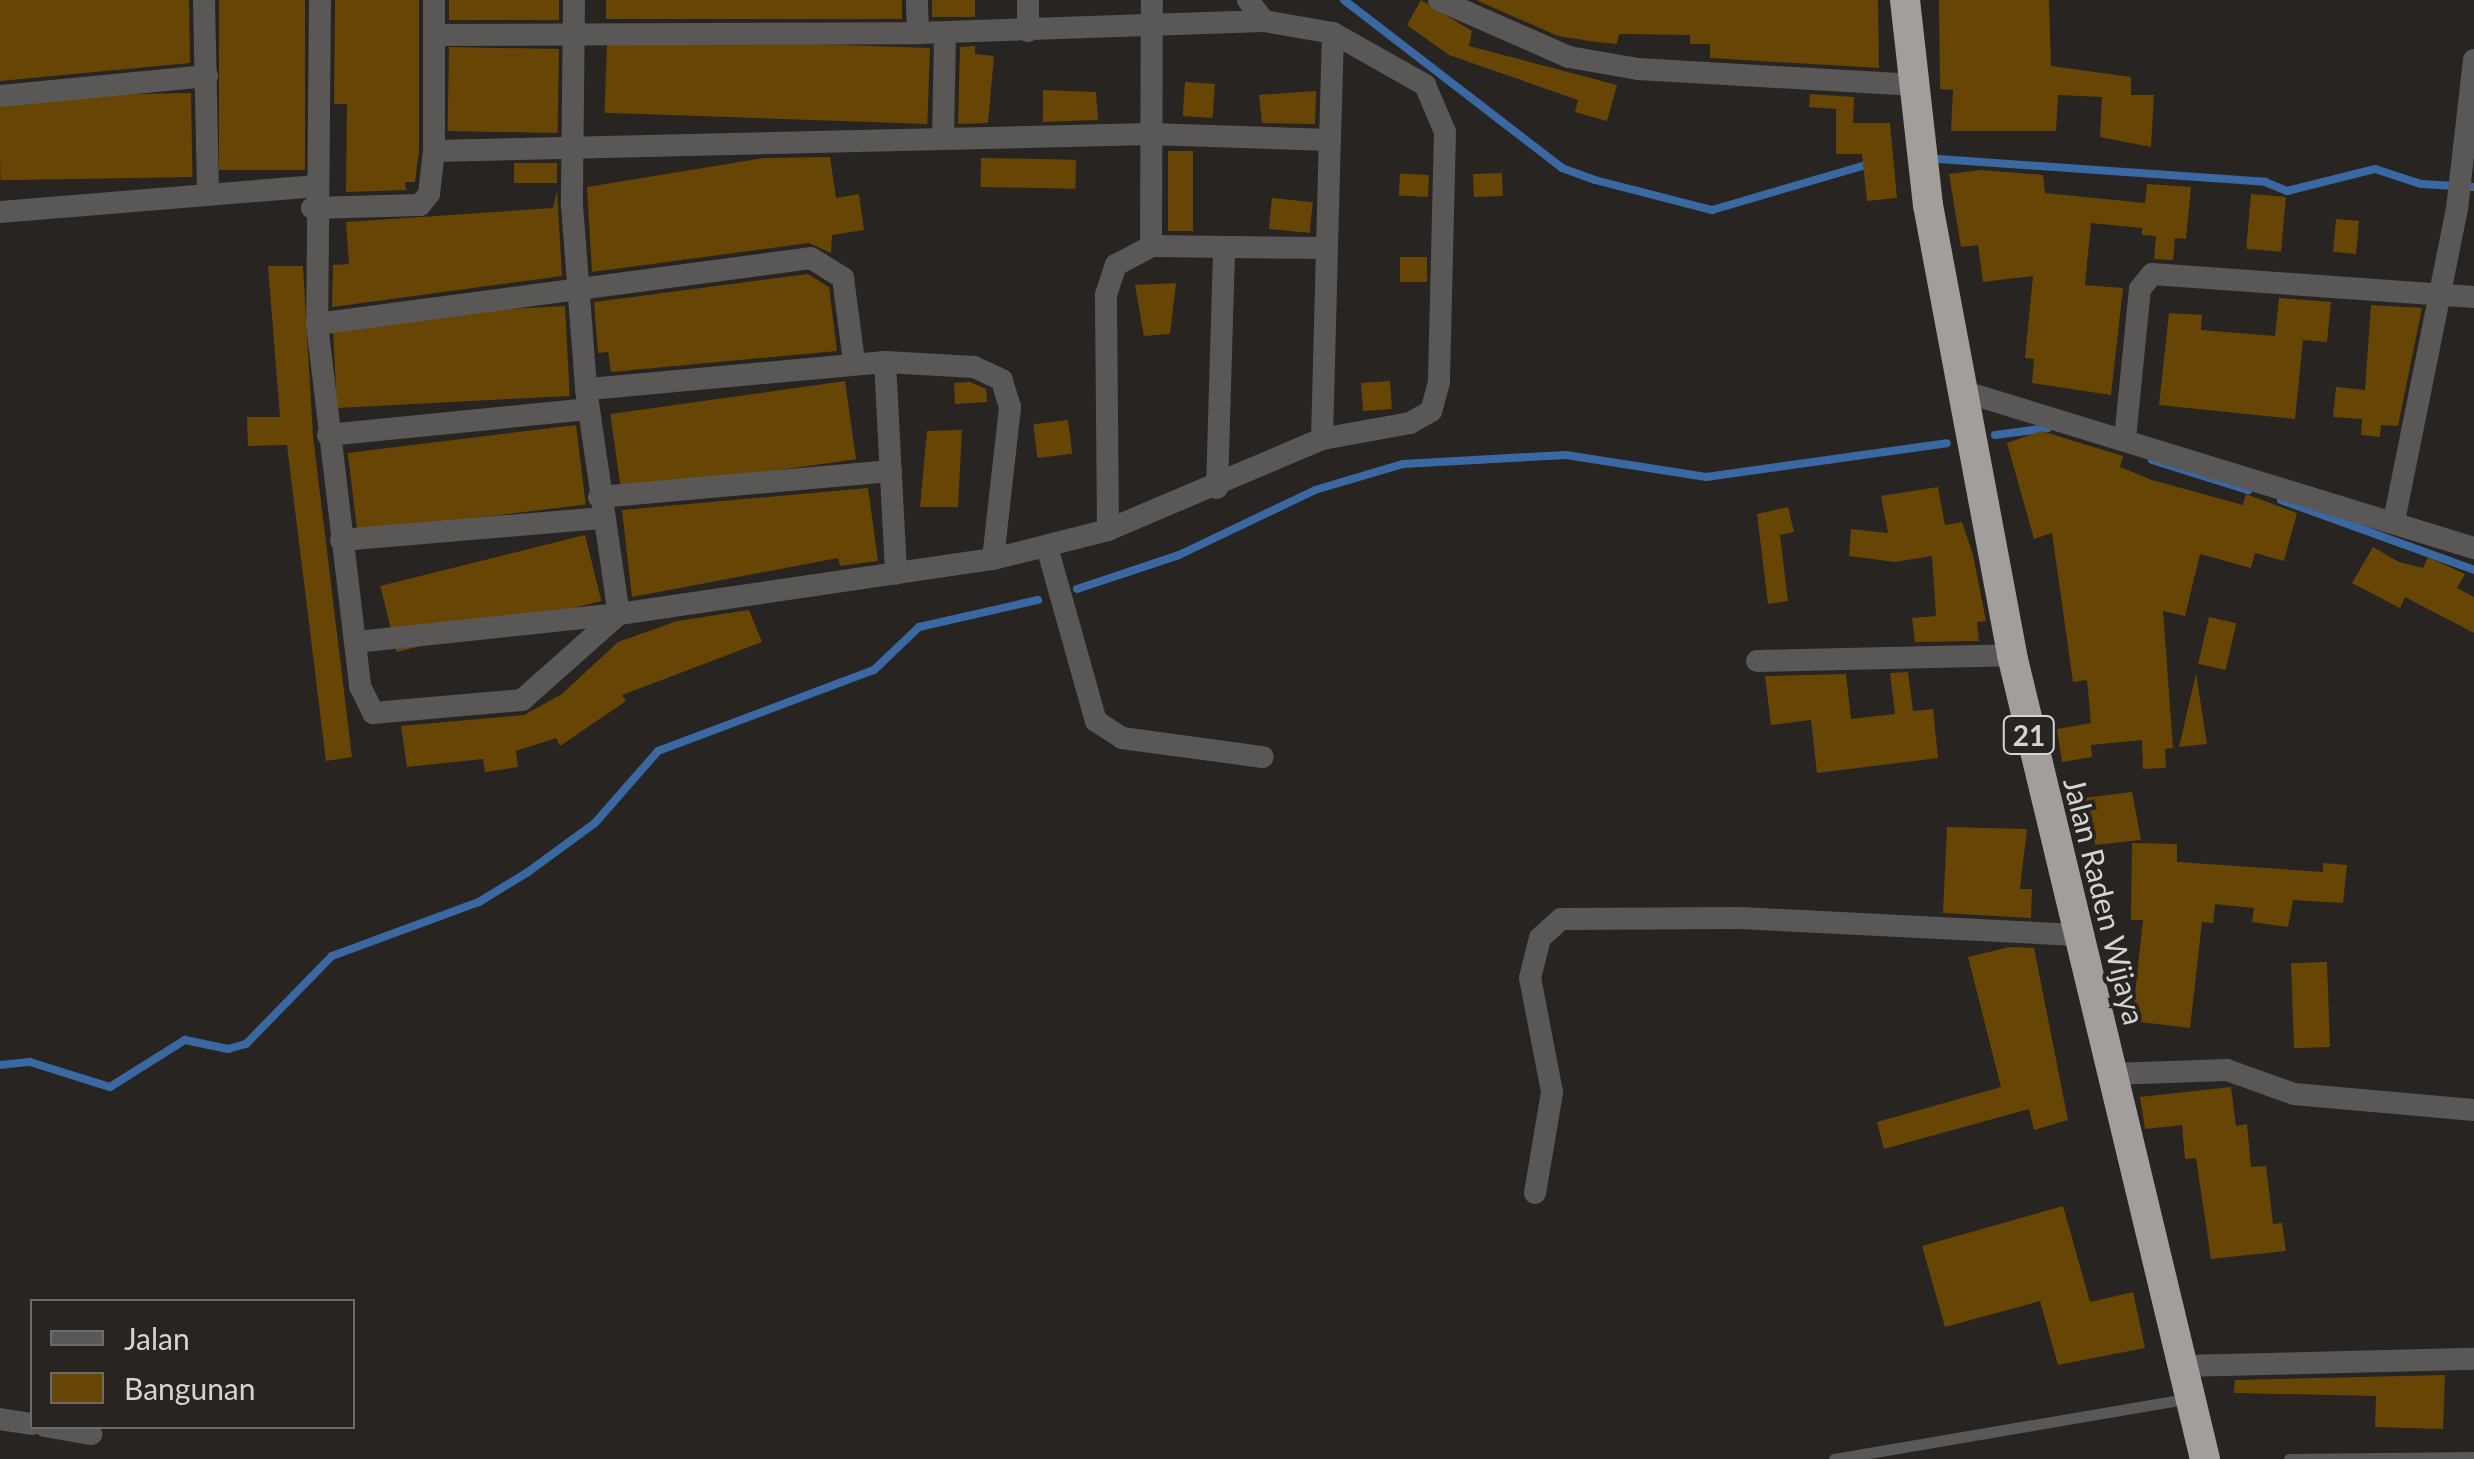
<!DOCTYPE html>
<html>
<head>
<meta charset="utf-8">
<style>
  body { margin:0 }
  #map { position:relative; width:2474px; height:1459px; overflow:hidden; background:#272421; font-family:Lato,sans-serif }
  div>[style] { position:absolute }
  .stream>* { height:8px; margin:-4px; padding:0 4px; transform-origin:4px; border-radius:4px; background:#3a68a3 }
  .building>* { inset:0; background:#674605; transform-origin:0 0 }
  .lane>* { height:11px; margin:-5.5px; padding:0 5.5px; transform-origin:5.5px; border-radius:5.5px; background:#5a5757 }
  .street>* { height:22px; margin:-11px; padding:0 11px; transform-origin:11px; border-radius:11px; background:#5a5757 }
  .highway>* { height:30px; margin:-15px; padding:0 15px; transform-origin:15px; border-radius:15px; background:#a39d9c }
  span { translate:-50% -50%; white-space:nowrap; text-align:center; line-height:1.15; -webkit-text-stroke:8px #272421; paint-order:stroke }
  .shield-label span { padding:2px 8px; background:#272421; border:2px solid; border-radius:8px; -webkit-text-stroke-width:0 }
  .shield-label { font-size:28px; color:#d5d4d1; font-weight:700 }
  .street-label { font-size:30px; color:#d5d4d1 }
  .legend { position:absolute; left:30px; top:1299px; width:325px; height:130px; box-sizing:border-box; background:#272421; border:2px solid #6d6a67; margin:0; padding:12px 18px; list-style:none; font-size:30px; color:#d5d4d1 }
  .legend li { display:flex; align-items:center; gap:20px; height:50px }
  .legend b { width:50px; border:2px solid #6d6a67 }
</style>
</head>
<body>
<div id="map">
  <div class="stream">
    <div style="left:1344px;top:0;width:275px;rotate:37.6deg"></div>
    <div style="left:1562px;top:168px;width:35px;rotate:20deg"></div>
    <div style="left:1595px;top:180px;width:121px;rotate:14.4deg"></div>
    <div style="left:1712px;top:210px;width:164px;rotate:-16.3deg"></div>
    <div style="left:1939px;top:159px;width:327px;rotate:4deg"></div>
    <div style="left:2265px;top:182px;width:24px;rotate:22deg"></div>
    <div style="left:2287px;top:191px;width:91px;rotate:-14deg"></div>
    <div style="left:2375px;top:169px;width:48px;rotate:18.1deg"></div>
    <div style="left:2421px;top:184px;width:53px;rotate:3.2deg"></div>
    <div style="left:1995px;top:435px;width:53px;rotate:-7.5deg"></div>
    <div style="left:2152px;top:460px;width:101px;rotate:17.4deg"></div>
    <div style="left:2281px;top:500px;width:205px;rotate:19.9deg"></div>
    <div style="left:1077px;top:589px;width:108px;rotate:-18.4deg"></div>
    <div style="left:1179px;top:555px;width:151px;rotate:-25.5deg"></div>
    <div style="left:1315px;top:490px;width:92px;rotate:-16.5deg"></div>
    <div style="left:1403px;top:464px;width:163px;rotate:-3.2deg"></div>
    <div style="left:1566px;top:455px;width:142px;rotate:8.9deg"></div>
    <div style="left:1706px;top:477px;width:243px;rotate:-8deg"></div>
    <div style="left:0;top:1065px;width:30px;rotate:-6deg"></div>
    <div style="left:30px;top:1062px;width:84px;rotate:17.4deg"></div>
    <div style="left:110px;top:1087px;width:89px;rotate:-32.1deg"></div>
    <div style="left:185px;top:1040px;width:44px;rotate:11.8deg"></div>
    <div style="left:228px;top:1049px;width:19px;rotate:-16deg"></div>
    <div style="left:246px;top:1044px;width:123px;rotate:-45.7deg"></div>
    <div style="left:332px;top:956px;width:157px;rotate:-20.2deg"></div>
    <div style="left:479px;top:902px;width:57px;rotate:-31.5deg"></div>
    <div style="left:528px;top:872px;width:83px;rotate:-36.2deg"></div>
    <div style="left:595px;top:823px;width:96px;rotate:-48.8deg"></div>
    <div style="left:658px;top:751px;width:231px;rotate:-20.6deg"></div>
    <div style="left:874px;top:670px;width:62px;rotate:-43.7deg"></div>
    <div style="left:919px;top:627px;width:122px;rotate:-12.8deg"></div>
  </div>
  <div class="building">
    <div style="clip-path:polygon(0 0,189px 0,190px 63px,0 81px)"></div>
    <div style="left:219px;top:0;width:86px;height:170px"></div>
    <div style="clip-path:polygon(335px 0,419px 0,419px 150px,415px 182px,405px 182px,406px 190px,346px 192px,347px 104px,334px 104px)"></div>
    <div style="left:449px;top:0;width:110px;height:20px"></div>
    <div style="left:606px;top:0;width:296px;height:19px"></div>
    <div style="left:932px;top:0;width:43px;height:17px"></div>
    <div style="clip-path:polygon(1421px 0,1472px 31px,1469px 46px,1617px 85px,1607px 121px,1575px 112px,1578px 100px,1449px 55px,1407px 25px)"></div>
    <div style="clip-path:polygon(1476px 0,1878px 0,1879px 68px,1710px 58px,1710px 44px,1690px 44px,1690px 35px,1619px 34px,1617px 44px,1596px 42px,1558px 36px)"></div>
    <div style="clip-path:polygon(1939px 0,2049px 0,2051px 66px,2131px 77px,2131px 95px,2154px 95px,2151px 147px,2100px 137px,2102px 97px,2058px 95px,2056px 131px,1951px 131px,1953px 90px,1940px 89px)"></div>
    <div style="clip-path:polygon(975px 46px,975px 54px,994px 56px,988px 123px,958px 124px,960px 47px)"></div>
    <div style="left:930px;top:48px;width:76px;height:323px;rotate:92deg"></div>
    <div style="left:559px;top:49px;width:84px;height:110px;rotate:91deg"></div>
    <div style="left:1185px;top:82px;width:30px;height:34px;rotate:4deg"></div>
    <div style="clip-path:polygon(1043px 90px,1096px 92px,1098px 120px,1043px 122px)"></div>
    <div style="clip-path:polygon(1316px 91px,1315px 124px,1262px 123px,1259px 95px)"></div>
    <div style="left:191px;top:93px;width:84px;height:192px;rotate:89deg"></div>
    <div style="clip-path:polygon(1810px 94px,1854px 97px,1853px 123px,1890px 123px,1897px 198px,1867px 201px,1862px 154px,1836px 154px,1836px 109px,1809px 107px)"></div>
    <div style="left:1168px;top:151px;width:25px;height:80px"></div>
    <div style="clip-path:polygon(830px 157px,836px 198px,859px 194px,864px 230px,832px 235px,831px 253px,809px 243px,592px 272px,587px 187px,764px 158px)"></div>
    <div style="left:981px;top:158px;width:95px;height:29px;rotate:1deg"></div>
    <div style="left:557px;top:163px;width:20px;height:43px;rotate:90deg"></div>
    <div style="clip-path:polygon(1981px 170px,2043px 175px,2045px 193px,2145px 203px,2147px 184px,2191px 187px,2186px 239px,2175px 238px,2173px 260px,2154px 259px,2156px 236px,2142px 235px,2142px 228px,2091px 223px,2085px 285px,2123px 288px,2111px 395px,2032px 383px,2034px 359px,2025px 358px,2033px 276px,1983px 282px,1978px 245px,1961px 247px,1949px 174px)"></div>
    <div style="left:1502px;top:173px;width:23px;height:29px;rotate:88deg"></div>
    <div style="left:1429px;top:175px;width:22px;height:29px;rotate:93deg"></div>
    <div style="clip-path:polygon(557px 190px,562px 276px,332px 307px,333px 265px,349px 264px,346px 222px,553px 208px)"></div>
    <div style="left:2251px;top:194px;width:35px;height:55px;rotate:5deg"></div>
    <div style="left:1272px;top:198px;width:41px;height:31px;rotate:6deg"></div>
    <div style="left:2336px;top:219px;width:23px;height:33px;rotate:5deg"></div>
    <div style="left:1400px;top:257px;width:27px;height:25px"></div>
    <div style="clip-path:polygon(268px 266px,303px 266px,313px 436px,352px 757px,326px 761px,287px 445px,248px 446px,247px 417px,280px 417px)"></div>
    <div style="clip-path:polygon(808px 274px,829px 287px,837px 351px,611px 372px,608px 352px,598px 353px,594px 302px)"></div>
    <div style="clip-path:polygon(1176px 283px,1170px 334px,1144px 336px,1135px 285px)"></div>
    <div style="clip-path:polygon(2279px 298px,2331px 302px,2327px 342px,2303px 340px,2295px 419px,2159px 405px,2169px 313px,2202px 315px,2201px 330px,2275px 336px)"></div>
    <div style="clip-path:polygon(2371px 305px,2422px 308px,2398px 426px,2381px 425px,2380px 437px,2361px 435px,2362px 419px,2333px 417px,2336px 387px,2365px 390px)"></div>
    <div style="left:565px;top:306px;width:90px;height:233px;rotate:87deg"></div>
    <div style="left:845px;top:381px;width:79px;height:237px;rotate:82deg"></div>
    <div style="left:1390px;top:381px;width:28px;height:29px;rotate:86deg"></div>
    <div style="clip-path:polygon(970px 382px,986px 389px,987px 402px,955px 404px,954px 383px)"></div>
    <div style="left:1068px;top:420px;width:34px;height:35px;rotate:83deg"></div>
    <div style="left:576px;top:425px;width:80px;height:230px;rotate:83deg"></div>
    <div style="clip-path:polygon(962px 430px,958px 507px,920px 507px,927px 431px)"></div>
    <div style="clip-path:polygon(2041px 431px,2123px 456px,2120px 467px,2152px 480px,2243px 505px,2246px 494px,2297px 513px,2284px 561px,2255px 553px,2251px 568px,2200px 554px,2185px 616px,2163px 611px,2173px 748px,2165px 749px,2166px 768px,2143px 769px,2142px 740px,2091px 745px,2092px 757px,2062px 762px,2057px 729px,2091px 723px,2087px 680px,2073px 682px,2052px 533px,2034px 539px,2007px 443px)"></div>
    <div style="clip-path:polygon(1938px 487px,1945px 525px,1962px 522px,1973px 555px,1986px 621px,1977px 622px,1979px 641px,1915px 642px,1912px 618px,1936px 616px,1932px 556px,1895px 562px,1849px 556px,1851px 529px,1888px 533px,1881px 496px)"></div>
    <div style="clip-path:polygon(868px 488px,878px 561px,840px 566px,838px 558px,632px 597px,622px 510px)"></div>
    <div style="clip-path:polygon(1788px 507px,1794px 532px,1780px 535px,1788px 601px,1768px 604px,1757px 514px)"></div>
    <div style="left:585px;top:535px;width:68px;height:211px;rotate:76deg"></div>
    <div style="clip-path:polygon(2373px 547px,2399px 562px,2423px 568px,2428px 557px,2465px 574px,2457px 588px,2474px 597px,2474px 633px,2405px 597px,2400px 608px,2352px 583px)"></div>
    <div style="clip-path:polygon(749px 610px,762px 642px,622px 695px,626px 701px,560px 746px,556px 738px,516px 751px,518px 767px,485px 772px,483px 759px,407px 767px,401px 726px,524px 715px,562px 694px,618px 642px,677px 621px)"></div>
    <div style="left:2209px;top:617px;width:28px;height:48px;rotate:13deg"></div>
    <div style="clip-path:polygon(1908px 672px,1913px 711px,1933px 709px,1938px 758px,1817px 773px,1811px 720px,1771px 725px,1765px 676px,1846px 674px,1851px 719px,1895px 714px,1890px 673px)"></div>
    <div style="clip-path:polygon(2196px 674px,2207px 744px,2179px 747px)"></div>
    <div style="clip-path:polygon(2132px 792px,2141px 840px,2095px 845px,2092px 820px,2079px 822px,2076px 799px)"></div>
    <div style="clip-path:polygon(1947px 827px,2027px 829px,2020px 889px,2032px 889px,2031px 918px,1943px 913px)"></div>
    <div style="clip-path:polygon(2132px 843px,2177px 844px,2177px 862px,2323px 872px,2323px 863px,2347px 865px,2343px 903px,2293px 900px,2288px 927px,2252px 922px,2254px 908px,2215px 904px,2213px 923px,2202px 922px,2190px 1028px,2132px 1021px,2143px 920px,2131px 920px)"></div>
    <div style="clip-path:polygon(2010px 947px,2034px 948px,2068px 1120px,2034px 1130px,2029px 1109px,1884px 1149px,1877px 1122px,2001px 1087px,1968px 957px)"></div>
    <div style="left:2327px;top:962px;width:85px;height:36px;rotate:88deg"></div>
    <div style="clip-path:polygon(2231px 1087px,2236px 1126px,2247px 1124px,2251px 1167px,2266px 1166px,2273px 1224px,2282px 1223px,2286px 1251px,2211px 1259px,2196px 1158px,2185px 1159px,2182px 1125px,2145px 1129px,2140px 1097px)"></div>
    <div style="clip-path:polygon(2063px 1206px,2090px 1302px,2133px 1292px,2145px 1348px,2058px 1365px,2040px 1301px,1945px 1327px,1922px 1246px)"></div>
    <div style="clip-path:polygon(2445px 1375px,2443px 1429px,2375px 1427px,2376px 1396px,2234px 1393px,2235px 1380px)"></div>
  </div>
  <div class="lane">
    <div style="left:1834px;top:1459px;width:360px;rotate:-9.7deg"></div>
    <div style="left:2289px;top:1459px;width:185px;rotate:-0.6deg"></div>
  </div>
  <div class="street">
    <div style="left:204px;top:0;width:189px;rotate:88.8deg"></div>
    <div style="left:320px;top:0;width:324px;rotate:90.5deg"></div>
    <div style="left:317px;top:324px;width:365px;rotate:83.2deg"></div>
    <div style="left:360px;top:686px;width:30px;rotate:64deg"></div>
    <div style="left:373px;top:713px;width:150px;rotate:-5deg"></div>
    <div style="left:522px;top:700px;width:130px;rotate:-41.6deg"></div>
    <div style="left:619px;top:614px;width:378px;rotate:-8.4deg"></div>
    <div style="left:993px;top:559px;width:153px;rotate:-83.6deg"></div>
    <div style="left:1010px;top:407px;width:28px;rotate:-107deg"></div>
    <div style="left:1002px;top:380px;width:31px;rotate:-155deg"></div>
    <div style="left:974px;top:367px;width:89px;rotate:-176.8deg"></div>
    <div style="left:885px;top:362px;width:300px;rotate:174.8deg"></div>
    <div style="left:586px;top:389px;width:227px;rotate:81.7deg"></div>
    <div style="left:619px;top:614px;width:265px;rotate:173.9deg"></div>
    <div style="left:574px;top:0;width:205px;rotate:90.6deg"></div>
    <div style="left:572px;top:205px;width:185px;rotate:85.6deg"></div>
    <div style="left:1028px;top:0;width:31px;rotate:90deg"></div>
    <div style="left:1248px;top:0;width:26px;rotate:53deg"></div>
    <div style="left:1439px;top:0;width:142px;rotate:23.7deg"></div>
    <div style="left:1569px;top:57px;width:70px;rotate:9.9deg"></div>
    <div style="left:1638px;top:69px;width:274px;rotate:3.3deg"></div>
    <div style="left:918px;top:33px;width:346px;rotate:-2deg"></div>
    <div style="left:1264px;top:21px;width:70px;rotate:9.9deg"></div>
    <div style="left:1333px;top:33px;width:106px;rotate:29.5deg"></div>
    <div style="left:1425px;top:85px;width:51px;rotate:66.9deg"></div>
    <div style="left:1445px;top:132px;width:250px;rotate:91.4deg"></div>
    <div style="left:1439px;top:382px;width:30px;rotate:105deg"></div>
    <div style="left:1431px;top:411px;width:24px;rotate:150deg"></div>
    <div style="left:1410px;top:423px;width:89px;rotate:169.7deg"></div>
    <div style="left:1322px;top:439px;width:233px;rotate:157deg"></div>
    <div style="left:1108px;top:530px;width:119px;rotate:165.8deg"></div>
    <div style="left:434px;top:35px;width:35px;rotate:-90deg"></div>
    <div style="left:0;top:96px;width:208px;rotate:-5.5deg"></div>
    <div style="left:943px;top:139px;width:106px;rotate:-88.9deg"></div>
    <div style="left:434px;top:151px;width:116px;rotate:-90deg"></div>
    <div style="left:434px;top:35px;width:484px;rotate:-0.2deg"></div>
    <div style="left:918px;top:33px;width:33px;rotate:-92deg"></div>
    <div style="left:312px;top:208px;width:108px;rotate:-1.6deg"></div>
    <div style="left:420px;top:205px;width:14px;rotate:-51deg"></div>
    <div style="left:429px;top:194px;width:43px;rotate:-83.4deg"></div>
    <div style="left:434px;top:151px;width:716px;rotate:-1.36deg"></div>
    <div style="left:1150px;top:134px;width:180px;rotate:1.9deg"></div>
    <div style="left:1330px;top:140px;width:107px;rotate:-88.4deg"></div>
    <div style="left:0;top:212px;width:315px;rotate:-4.7deg"></div>
    <div style="left:1151px;top:246px;width:246px;rotate:-89.8deg"></div>
    <div style="left:317px;top:324px;width:498px;rotate:-7.6deg"></div>
    <div style="left:811px;top:258px;width:38px;rotate:32deg"></div>
    <div style="left:843px;top:278px;width:85px;rotate:82.5deg"></div>
    <div style="left:885px;top:362px;width:212px;rotate:87deg"></div>
    <div style="left:1962px;top:391px;width:536px;rotate:17.05deg"></div>
    <div style="left:328px;top:435px;width:261px;rotate:-5.7deg"></div>
    <div style="left:1322px;top:439px;width:299px;rotate:-88.5deg"></div>
    <div style="left:2125px;top:439px;width:151px;rotate:-84.3deg"></div>
    <div style="left:2140px;top:289px;width:19px;rotate:-51deg"></div>
    <div style="left:2152px;top:274px;width:323px;rotate:4.1deg"></div>
    <div style="left:1217px;top:488px;width:241px;rotate:-88.3deg"></div>
    <div style="left:599px;top:497px;width:293px;rotate:-5.1deg"></div>
    <div style="left:2394px;top:521px;width:318px;rotate:-78.6deg"></div>
    <div style="left:2457px;top:209px;width:150px;rotate:-83.5deg"></div>
    <div style="left:1108px;top:530px;width:235px;rotate:-90.5deg"></div>
    <div style="left:1106px;top:295px;width:32px;rotate:-72deg"></div>
    <div style="left:1116px;top:265px;width:40px;rotate:-28deg"></div>
    <div style="left:1151px;top:246px;width:173px;rotate:0.7deg"></div>
    <div style="left:341px;top:540px;width:264px;rotate:-4.8deg"></div>
    <div style="left:1047px;top:547px;width:181px;rotate:74.3deg"></div>
    <div style="left:1096px;top:721px;width:31px;rotate:33deg"></div>
    <div style="left:1122px;top:738px;width:142px;rotate:7.7deg"></div>
    <div style="left:1757px;top:661px;width:255px;rotate:-1.3deg"></div>
    <div style="left:2112px;top:1074px;width:115px;rotate:-2deg"></div>
    <div style="left:2227px;top:1070px;width:71px;rotate:19.7deg"></div>
    <div style="left:2294px;top:1094px;width:181px;rotate:5.1deg"></div>
    <div style="left:1535px;top:1193px;width:102px;rotate:-80.4deg"></div>
    <div style="left:1552px;top:1092px;width:116px;rotate:-100.9deg"></div>
    <div style="left:1530px;top:978px;width:41px;rotate:-76deg"></div>
    <div style="left:1540px;top:938px;width:28px;rotate:-42deg"></div>
    <div style="left:1561px;top:919px;width:180px;rotate:-0.3deg"></div>
    <div style="left:1741px;top:918px;width:335px;rotate:2.9deg"></div>
    <div style="left:2181px;top:1366px;width:293px;rotate:-1.4deg"></div>
    <div style="left:0;top:1419px;width:32px;rotate:9deg"></div>
    <div style="left:45px;top:1426px;width:47px;rotate:9.9deg"></div>
  </div>
  <div class="highway">
    <div style="left:1905px;top:0;width:206px;rotate:83.6deg"></div>
    <div style="left:1928px;top:205px;width:458px;rotate:79.4deg"></div>
    <div style="left:2012px;top:655px;width:827px;rotate:76.5deg"></div>
  </div>
  <div class="shield-label">
    <span style="left:2029px;top:735px">21</span>
  </div>
  <div class="street-label">
    <span style="left:2105px;top:901px;rotate:76deg">Jalan Raden Wijaya</span>
  </div>
  <ul class="legend">
  <li><b style="height:12px;background:#5a5757"></b>Jalan</li>
  <li><b style="height:28px;background:#674605"></b>Bangunan</li>
  </ul>
</div>
</body>
</html>
